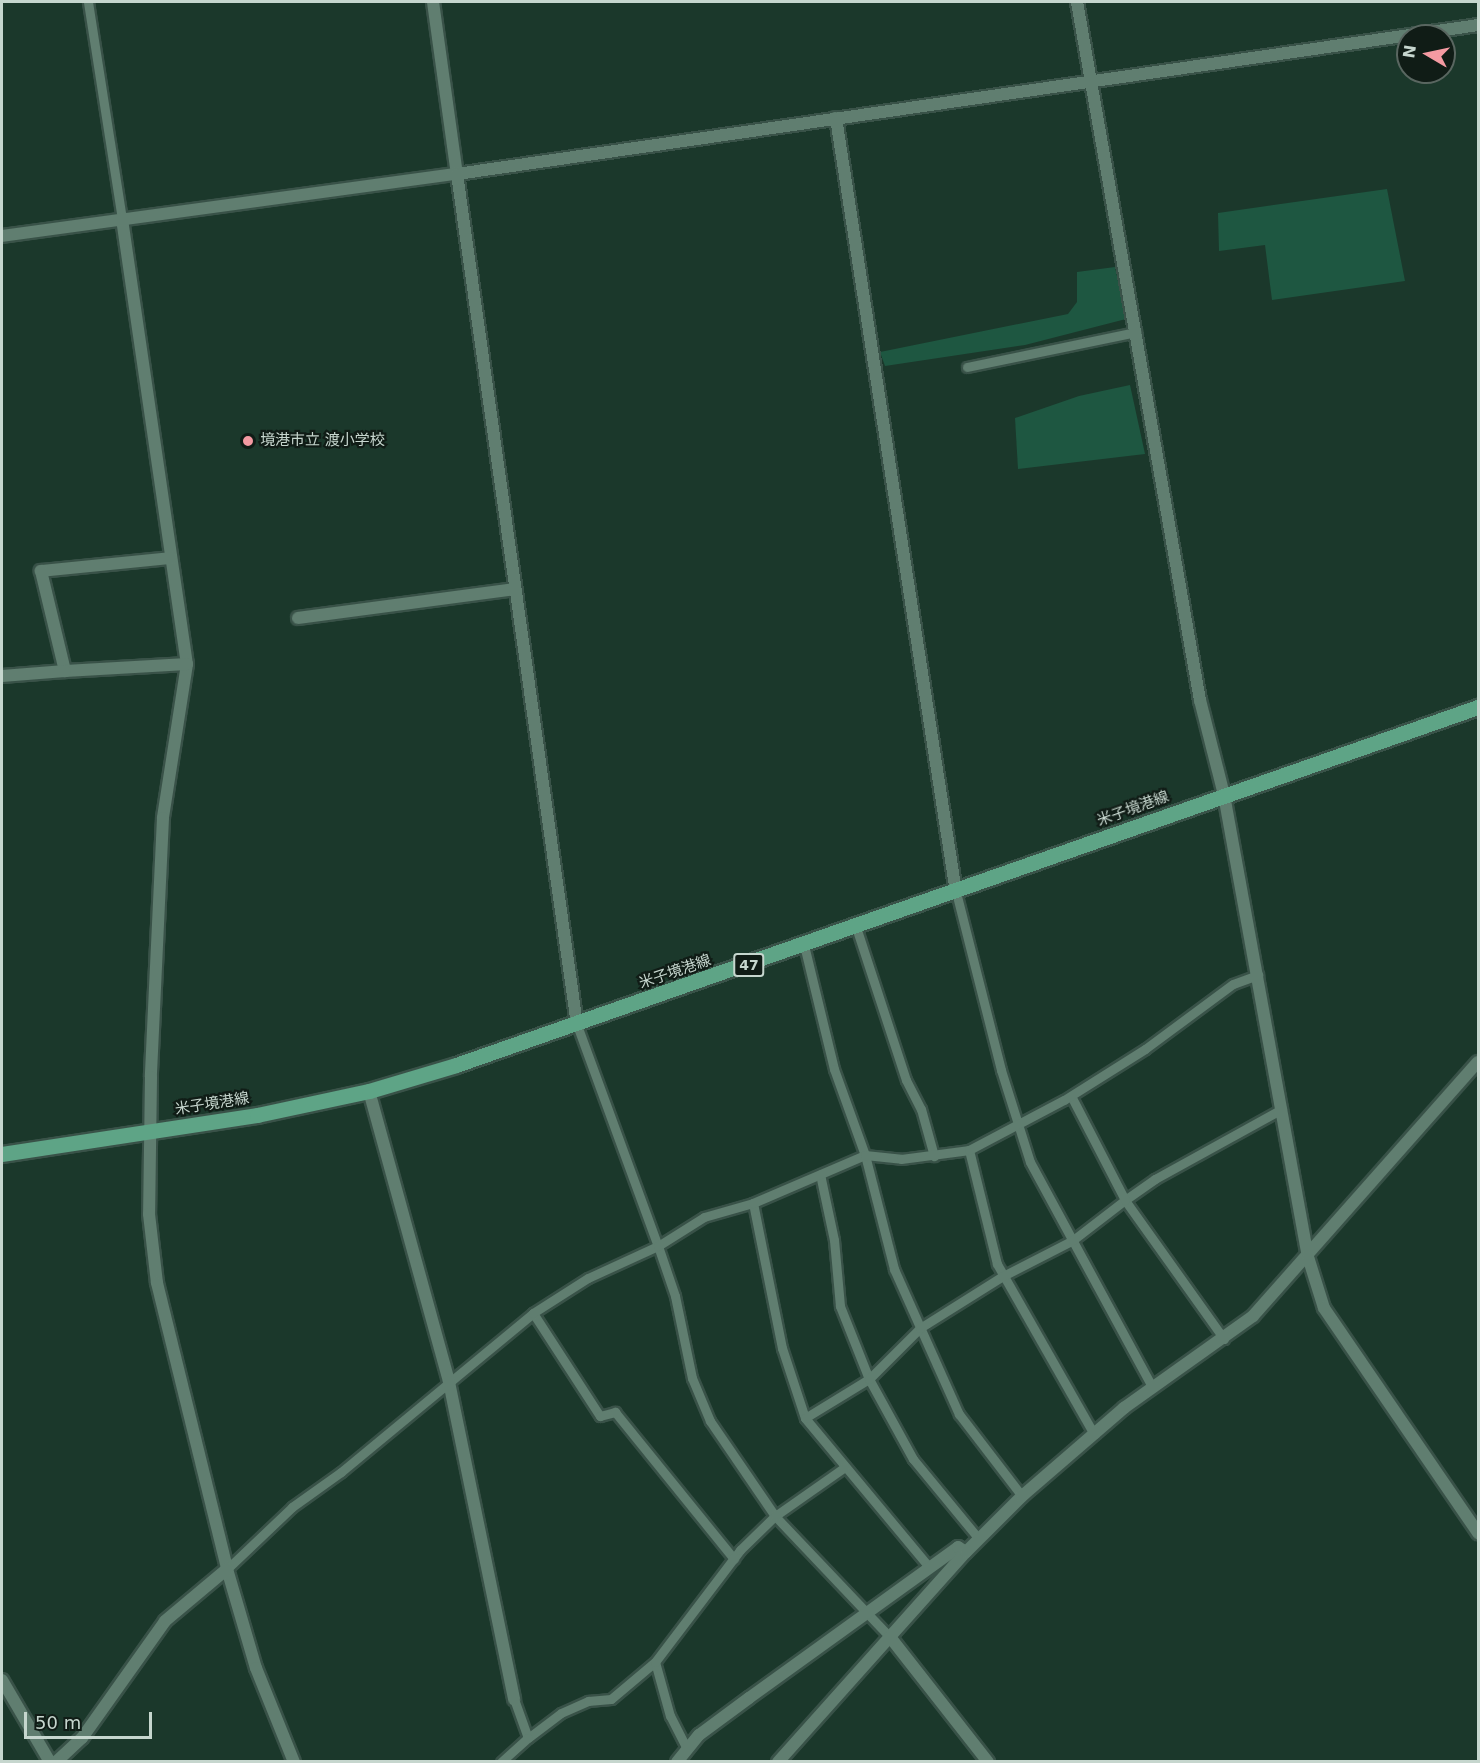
<!DOCTYPE html>
<html>
<head>
<meta charset="utf-8">
<style>
  body { margin:0 }
  #map { position:relative; width:1480px; height:1763px; overflow:hidden; background:#1b382b; font-family:"DejaVu Sans","Noto Sans JP",sans-serif }
  div>[style] { position:absolute }
  .green>* { inset:0; background:#1e5741 }
  .roads { filter:drop-shadow(2px 0 #395248) drop-shadow(-2px 0 #395248) drop-shadow(0 2px #395248) drop-shadow(0 -2px #395248) }
  .service>* { height:9px; margin:-4.5px; padding:0 4.5px; transform-origin:4.5px; border-radius:4.5px; background:#607e70 }
  .minor>* { height:12px; margin:-6px; padding:0 6px; transform-origin:6px; border-radius:6px; background:#607e70 }
  .tertiary>* { height:12px; margin:-6px; padding:0 6px; transform-origin:6px; border-radius:6px; background:#607e70 }
  .primary>* { height:15px; margin:-7.5px; padding:0 7.5px; transform-origin:7.5px; border-radius:7.5px; background:#5ea486 }
  .dots>* { width:16px; height:16px; translate:-50% -50%; box-sizing:border-box; border:3px solid #101c16; border-radius:50% }
  span { translate:-50% -50%; white-space:nowrap; text-align:center; line-height:1.15; -webkit-text-stroke:4.5px #101c16; paint-order:stroke }
  .shield-label span { padding:2px 4px; background:#101c16; border:2px solid; border-radius:4px; -webkit-text-stroke-width:0 }
  .shield-label { font-size:14px; color:#c6d6ce; font-weight:700 }
  .poi-label { font-size:15px; color:#c6d6ce }
  .left { translate:0 -50%; text-align:left }
  .street-label { font-size:15px; color:#c6d6ce }
  .frame { position:absolute; inset:0; border:3px solid #c6d6ce; pointer-events:none }
  .north { position:absolute; left:1396px; top:24px; width:60px; height:60px; box-sizing:border-box; background:#101c16; border:2px solid #596660; border-radius:50%; rotate:279deg; font-size:16px; font-weight:700; line-height:24px; text-align:center; color:#c6d6ce }
  .north::after { content:''; display:block; margin:auto; width:21px; height:27px; background:#f49aa2; clip-path:polygon(50% 0,100% 100%,50% 72%,0 100%) }
  .scale { position:absolute; left:24px; top:1712px; width:128px; height:27px; box-sizing:border-box; border:3px solid #c6d6ce; border-top:0; padding-left:8px; font-size:18px; line-height:21px; white-space:nowrap; color:#c6d6ce; -webkit-text-stroke:4px #101c16; paint-order:stroke }
</style>
</head>
<body>
<div id="map">
  <div class="green">
    <div style="clip-path:polygon(1387px 189px,1405px 281px,1272px 300px,1265px 245px,1219px 251px,1218px 213px)"></div>
    <div style="clip-path:polygon(1115px 267px,1126px 319px,1025px 345px,885px 366px,880px 352px,1068px 314px,1077px 302px,1077px 272px)"></div>
    <div style="clip-path:polygon(1130px 385px,1145px 454px,1018px 469px,1015px 418px,1079px 396px)"></div>
  </div>
  <div class="roads">
    <div class="service">
      <div style="left:88px;top:2px;width:220px;rotate:81.1deg"></div>
      <div style="left:967px;top:367px;width:173px;rotate:-11.7deg"></div>
      <div style="left:956px;top:892px;width:184px;rotate:75.8deg"></div>
      <div style="left:1001px;top:1070px;width:96px;rotate:72.5deg"></div>
      <div style="left:1030px;top:1162px;width:256px;rotate:61.5deg"></div>
      <div style="left:856px;top:927px;width:161px;rotate:71.9deg"></div>
      <div style="left:906px;top:1080px;width:33px;rotate:63deg"></div>
      <div style="left:921px;top:1109px;width:49px;rotate:74.5deg"></div>
      <div style="left:804px;top:945px;width:128px;rotate:76.4deg"></div>
      <div style="left:834px;top:1069px;width:91px;rotate:70.2deg"></div>
      <div style="left:865px;top:1155px;width:118px;rotate:75.7deg"></div>
      <div style="left:894px;top:1269px;width:159px;rotate:65.9deg"></div>
      <div style="left:959px;top:1414px;width:103px;rotate:52.5deg"></div>
      <div style="left:577px;top:1025px;width:235px;rotate:69.9deg"></div>
      <div style="left:658px;top:1246px;width:53px;rotate:71.2deg"></div>
      <div style="left:675px;top:1296px;width:84px;rotate:78.3deg"></div>
      <div style="left:692px;top:1378px;width:47px;rotate:67.3deg"></div>
      <div style="left:710px;top:1421px;width:115px;rotate:55.6deg"></div>
      <div style="left:775px;top:1516px;width:167px;rotate:46.5deg"></div>
      <div style="left:969px;top:1150px;width:117px;rotate:76.2deg"></div>
      <div style="left:997px;top:1264px;width:196px;rotate:60.3deg"></div>
      <div style="left:753px;top:1203px;width:148px;rotate:78.7deg"></div>
      <div style="left:782px;top:1348px;width:74px;rotate:71.8deg"></div>
      <div style="left:805px;top:1418px;width:195px;rotate:50.2deg"></div>
      <div style="left:533px;top:1313px;width:123px;rotate:57deg"></div>
      <div style="left:600px;top:1416px;width:16px;rotate:-15deg"></div>
      <div style="left:615px;top:1412px;width:189px;rotate:51deg"></div>
      <div style="left:1224px;top:1339px;width:171px;rotate:-125.5deg"></div>
      <div style="left:1125px;top:1200px;width:37px;rotate:-35deg"></div>
      <div style="left:1155px;top:1179px;width:145px;rotate:-28.9deg"></div>
      <div style="left:805px;top:1418px;width:75px;rotate:-31.4deg"></div>
      <div style="left:869px;top:1379px;width:79px;rotate:-111.7deg"></div>
      <div style="left:840px;top:1306px;width:66px;rotate:-95.2deg"></div>
      <div style="left:834px;top:1240px;width:67px;rotate:-102deg"></div>
      <div style="left:979px;top:1539px;width:104px;rotate:-129.5deg"></div>
      <div style="left:913px;top:1459px;width:91px;rotate:-118.8deg"></div>
      <div style="left:869px;top:1379px;width:72px;rotate:-45deg"></div>
      <div style="left:920px;top:1328px;width:98px;rotate:-32.1deg"></div>
      <div style="left:1003px;top:1276px;width:79px;rotate:-27.2deg"></div>
      <div style="left:1073px;top:1240px;width:66px;rotate:-37.6deg"></div>
      <div style="left:1125px;top:1200px;width:117px;rotate:-117.4deg"></div>
      <div style="left:227px;top:1569px;width:90px;rotate:-43.6deg"></div>
      <div style="left:292px;top:1507px;width:60px;rotate:-35.5deg"></div>
      <div style="left:341px;top:1472px;width:249px;rotate:-39.6deg"></div>
      <div style="left:533px;top:1313px;width:65px;rotate:-32.5deg"></div>
      <div style="left:588px;top:1278px;width:77px;rotate:-24.6deg"></div>
      <div style="left:658px;top:1246px;width:54px;rotate:-32.2deg"></div>
      <div style="left:704px;top:1217px;width:51px;rotate:-15.9deg"></div>
      <div style="left:753px;top:1203px;width:122px;rotate:-23.2deg"></div>
      <div style="left:865px;top:1155px;width:36px;rotate:6deg"></div>
      <div style="left:901px;top:1159px;width:69px;rotate:-7.5deg"></div>
      <div style="left:969px;top:1150px;width:107px;rotate:-27.8deg"></div>
      <div style="left:1064px;top:1100px;width:96px;rotate:-32.2deg"></div>
      <div style="left:1145px;top:1049px;width:109px;rotate:-36.5deg"></div>
      <div style="left:1233px;top:984px;width:27px;rotate:-20deg"></div>
      <div style="left:514px;top:1699px;width:41px;rotate:70.3deg"></div>
      <div style="left:528px;top:1738px;width:41px;rotate:-37.1deg"></div>
      <div style="left:561px;top:1713px;width:30px;rotate:-24deg"></div>
      <div style="left:588px;top:1701px;width:23px;rotate:-5deg"></div>
      <div style="left:611px;top:1699px;width:57px;rotate:-40.1deg"></div>
      <div style="left:686px;top:1747px;width:35px;rotate:-117deg"></div>
      <div style="left:670px;top:1716px;width:56px;rotate:-105.5deg"></div>
      <div style="left:655px;top:1662px;width:141px;rotate:-52.8deg"></div>
      <div style="left:740px;top:1550px;width:49px;rotate:-44.2deg"></div>
      <div style="left:775px;top:1516px;width:85px;rotate:-35deg"></div>
      <div style="left:501px;top:1762px;width:36px;rotate:-42deg"></div>
    </div>
    <div class="minor">
      <div style="left:433px;top:2px;width:174px;rotate:82.1deg"></div>
      <div style="left:836px;top:118px;width:783px;rotate:81.19deg"></div>
      <div style="left:122px;top:219px;width:450px;rotate:81.7deg"></div>
      <div style="left:187px;top:664px;width:156px;rotate:98.9deg"></div>
      <div style="left:163px;top:818px;width:259px;rotate:92.7deg"></div>
      <div style="left:151px;top:1077px;width:137px;rotate:90.8deg"></div>
      <div style="left:149px;top:1214px;width:69px;rotate:83.4deg"></div>
      <div style="left:157px;top:1283px;width:294px;rotate:76.2deg"></div>
      <div style="left:227px;top:1569px;width:103px;rotate:73.7deg"></div>
      <div style="left:256px;top:1668px;width:101px;rotate:68deg"></div>
      <div style="left:2px;top:236px;width:459px;rotate:-7.8deg"></div>
      <div style="left:457px;top:174px;width:1032px;rotate:-8.3deg"></div>
      <div style="left:171px;top:558px;width:131px;rotate:174.3deg"></div>
      <div style="left:41px;top:571px;width:103px;rotate:76.5deg"></div>
      <div style="left:65px;top:671px;width:122px;rotate:-3.3deg"></div>
      <div style="left:298px;top:618px;width:219px;rotate:-7.6deg"></div>
      <div style="left:2px;top:676px;width:63px;rotate:-4.5deg"></div>
      <div style="left:369px;top:1091px;width:302px;rotate:74.6deg"></div>
      <div style="left:449px;top:1382px;width:324px;rotate:78.4deg"></div>
      <div style="left:890px;top:1637px;width:159px;rotate:51.9deg"></div>
      <div style="left:2px;top:1680px;width:95px;rotate:59.7deg"></div>
      <div style="left:56px;top:1762px;width:35px;rotate:-43deg"></div>
      <div style="left:82px;top:1738px;width:143px;rotate:-54.6deg"></div>
      <div style="left:165px;top:1621px;width:81px;rotate:-40deg"></div>
      <div style="left:677px;top:1762px;width:35px;rotate:-51deg"></div>
      <div style="left:699px;top:1735px;width:62px;rotate:-36.5deg"></div>
      <div style="left:749px;top:1698px;width:258px;rotate:-35.8deg"></div>
      <div style="left:958px;top:1547px;width:9px;rotate:32deg"></div>
      <div style="left:778px;top:1762px;width:282px;rotate:-48.2deg"></div>
      <div style="left:966px;top:1552px;width:79px;rotate:-45deg"></div>
      <div style="left:1022px;top:1496px;width:135px;rotate:-40.8deg"></div>
      <div style="left:1124px;top:1408px;width:158px;rotate:-35.5deg"></div>
      <div style="left:1253px;top:1316px;width:339px;rotate:-48.5deg"></div>
    </div>
    <div class="tertiary">
      <div style="left:1077px;top:2px;width:709px;rotate:80.01deg"></div>
      <div style="left:1200px;top:700px;width:98px;rotate:75.8deg"></div>
      <div style="left:1224px;top:795px;width:470px;rotate:79.7deg"></div>
      <div style="left:1308px;top:1257px;width:53px;rotate:72.6deg"></div>
      <div style="left:1324px;top:1308px;width:273px;rotate:55.6deg"></div>
      <div style="left:457px;top:174px;width:859px;rotate:81.97deg"></div>
    </div>
    <div class="primary">
      <div style="left:2px;top:1154px;width:258px;rotate:-8.7deg"></div>
      <div style="left:257px;top:1115px;width:115px;rotate:-12.1deg"></div>
      <div style="left:369px;top:1091px;width:91px;rotate:-16.6deg"></div>
      <div style="left:456px;top:1065px;width:1083px;rotate:-19.31deg"></div>
    </div>
  </div>
  <div class="dots">
    <div style="left:248px;top:441px;background:#f49aa2"></div>
  </div>
  <div class="shield-label">
    <span style="left:749px;top:965px">47</span>
  </div>
  <div class="poi-label">
    <span class="left" style="left:260px;top:441px">境港市立 渡小学校</span>
  </div>
  <div class="street-label">
    <span style="left:1133px;top:809px;rotate:-20deg">米子境港線</span>
    <span style="left:675px;top:972px;rotate:-19deg">米子境港線</span>
    <span style="left:212px;top:1104px;rotate:-9deg">米子境港線</span>
  </div>
  <div class="frame"></div>
  <div class="north">N</div>
  <div class="scale">50 m</div>
</div>
</body>
</html>
